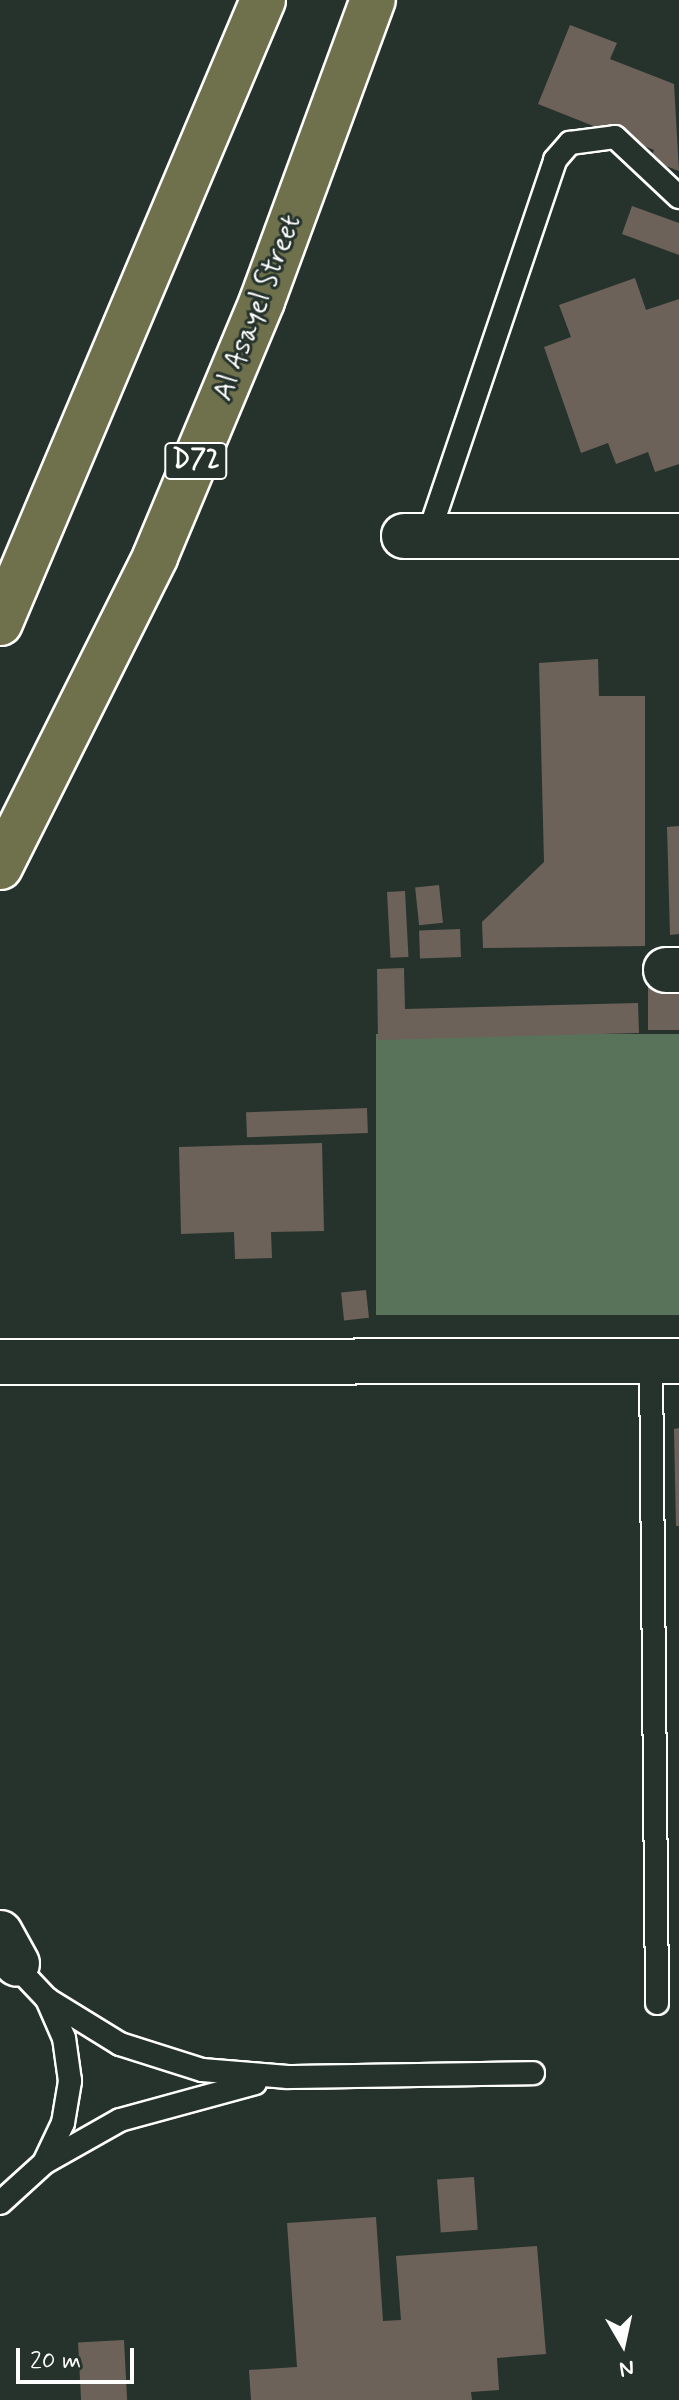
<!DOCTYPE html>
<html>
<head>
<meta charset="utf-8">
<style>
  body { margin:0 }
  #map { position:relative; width:679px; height:2400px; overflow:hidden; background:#26332d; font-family:Mynerve,sans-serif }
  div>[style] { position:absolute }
  .green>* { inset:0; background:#58735a; transform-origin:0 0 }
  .building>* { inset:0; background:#6d6259; transform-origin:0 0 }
  .roads { filter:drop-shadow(2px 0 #fff) drop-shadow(-2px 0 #fff) drop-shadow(0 2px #fff) drop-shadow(0 -2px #fff) }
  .lane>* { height:22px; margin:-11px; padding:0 11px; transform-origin:11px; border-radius:11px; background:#26332d }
  .street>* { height:44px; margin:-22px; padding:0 22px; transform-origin:22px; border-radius:22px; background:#26332d }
  .primary>* { height:44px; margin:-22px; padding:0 22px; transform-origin:22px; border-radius:22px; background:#6e714b }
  span { translate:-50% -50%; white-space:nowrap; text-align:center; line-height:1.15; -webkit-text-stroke:6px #26332d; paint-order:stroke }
  .shield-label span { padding:2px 6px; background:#26332d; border:2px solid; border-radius:6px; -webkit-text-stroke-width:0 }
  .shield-label { font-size:26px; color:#fff; font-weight:700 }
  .street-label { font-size:28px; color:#fff }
  .north { position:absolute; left:583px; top:2304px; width:80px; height:80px; -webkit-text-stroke:6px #26332d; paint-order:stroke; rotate:171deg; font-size:22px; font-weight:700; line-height:32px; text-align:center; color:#fff }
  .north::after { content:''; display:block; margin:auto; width:28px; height:36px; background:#fff; clip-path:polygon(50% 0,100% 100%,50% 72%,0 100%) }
  .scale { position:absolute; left:16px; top:2348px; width:118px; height:36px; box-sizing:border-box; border:4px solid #fff; border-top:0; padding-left:10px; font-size:24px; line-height:28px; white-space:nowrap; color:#fff; -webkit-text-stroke:6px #26332d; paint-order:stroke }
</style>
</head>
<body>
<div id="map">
  <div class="green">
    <div style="left:376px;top:1034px;width:303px;height:281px"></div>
  </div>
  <div class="building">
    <div style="clip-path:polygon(570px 25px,617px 43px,610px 59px,674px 84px,679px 171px,650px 160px,654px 150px,538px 104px)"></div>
    <div style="clip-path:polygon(632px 206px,679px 223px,679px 255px,622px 234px)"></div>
    <div style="clip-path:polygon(635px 278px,646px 310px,679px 299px,679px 464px,655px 472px,648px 452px,616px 464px,608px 443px,581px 453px,544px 347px,571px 337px,559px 305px)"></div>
    <div style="clip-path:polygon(598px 659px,599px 696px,645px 696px,645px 946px,483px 948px,482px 922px,544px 862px,539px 663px)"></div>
    <div style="clip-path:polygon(679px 826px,679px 934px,670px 935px,667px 827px)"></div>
    <div style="left:439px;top:885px;width:38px;height:24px;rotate:84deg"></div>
    <div style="left:405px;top:891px;width:66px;height:18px;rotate:87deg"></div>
    <div style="left:460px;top:929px;width:28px;height:41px;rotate:88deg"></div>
    <div style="clip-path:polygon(404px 968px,405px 1009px,638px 1003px,639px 1033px,378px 1040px,377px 969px)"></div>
    <div style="left:648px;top:980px;width:31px;height:50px"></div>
    <div style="left:367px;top:1108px;width:25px;height:121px;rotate:88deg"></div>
    <div style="clip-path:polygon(322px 1143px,324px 1231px,271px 1232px,272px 1258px,235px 1259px,234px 1232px,181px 1234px,179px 1147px)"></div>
    <div style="left:366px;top:1290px;width:28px;height:25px;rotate:84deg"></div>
    <div style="clip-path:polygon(679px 1428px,679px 1526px,676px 1526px,674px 1429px)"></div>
    <div style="left:474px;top:2177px;width:53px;height:37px;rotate:86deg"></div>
    <div style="clip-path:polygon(376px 2217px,383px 2321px,401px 2320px,396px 2256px,537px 2246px,546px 2354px,497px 2358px,499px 2390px,471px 2392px,472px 2400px,251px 2400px,249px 2370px,297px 2367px,287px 2223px)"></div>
    <div style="left:124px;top:2340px;width:60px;height:46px;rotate:87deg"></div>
  </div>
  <div class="roads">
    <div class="lane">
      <div style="left:428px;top:536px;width:397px;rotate:-71.3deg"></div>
      <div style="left:555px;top:160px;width:23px;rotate:-49deg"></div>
      <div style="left:570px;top:143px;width:45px;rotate:-7.6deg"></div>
      <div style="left:615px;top:137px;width:88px;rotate:43.2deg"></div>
      <div style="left:651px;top:1361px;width:642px;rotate:89.46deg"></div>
      <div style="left:47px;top:1999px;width:86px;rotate:31.7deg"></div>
      <div style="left:120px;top:2044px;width:86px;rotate:17.6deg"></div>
      <div style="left:202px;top:2070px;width:86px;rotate:4.7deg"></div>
      <div style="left:288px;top:2077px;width:245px;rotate:-0.9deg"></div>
      <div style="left:44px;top:2163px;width:87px;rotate:-29.5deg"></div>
      <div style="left:120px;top:2120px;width:140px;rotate:-15.3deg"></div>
      <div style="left:0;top:2203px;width:59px;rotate:-42.3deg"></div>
      <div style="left:44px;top:2163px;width:44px;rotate:-64.6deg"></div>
      <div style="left:63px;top:2123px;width:43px;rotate:-80.5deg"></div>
      <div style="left:70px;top:2081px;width:43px;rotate:-97.9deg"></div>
      <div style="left:64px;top:2038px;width:43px;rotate:-113.6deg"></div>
      <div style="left:47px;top:1999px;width:52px;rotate:-133.5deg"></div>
    </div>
    <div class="street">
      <div style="left:404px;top:536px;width:275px"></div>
      <div style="left:666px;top:970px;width:13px"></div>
      <div style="left:0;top:1362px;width:679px;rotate:-0.08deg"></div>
      <div style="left:0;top:1933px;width:35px;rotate:61deg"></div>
    </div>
    <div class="primary">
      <div style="left:0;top:623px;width:676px;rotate:-67.11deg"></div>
      <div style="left:0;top:867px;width:347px;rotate:-63.4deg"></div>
      <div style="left:155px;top:557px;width:277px;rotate:-67.3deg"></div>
      <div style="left:262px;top:301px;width:321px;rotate:-69.8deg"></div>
    </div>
  </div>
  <div class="shield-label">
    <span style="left:196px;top:461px">D72</span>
  </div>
  <div class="street-label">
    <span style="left:258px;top:308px;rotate:-69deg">Al Asayel Street</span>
  </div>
  <div class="north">N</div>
  <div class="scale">20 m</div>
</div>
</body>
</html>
